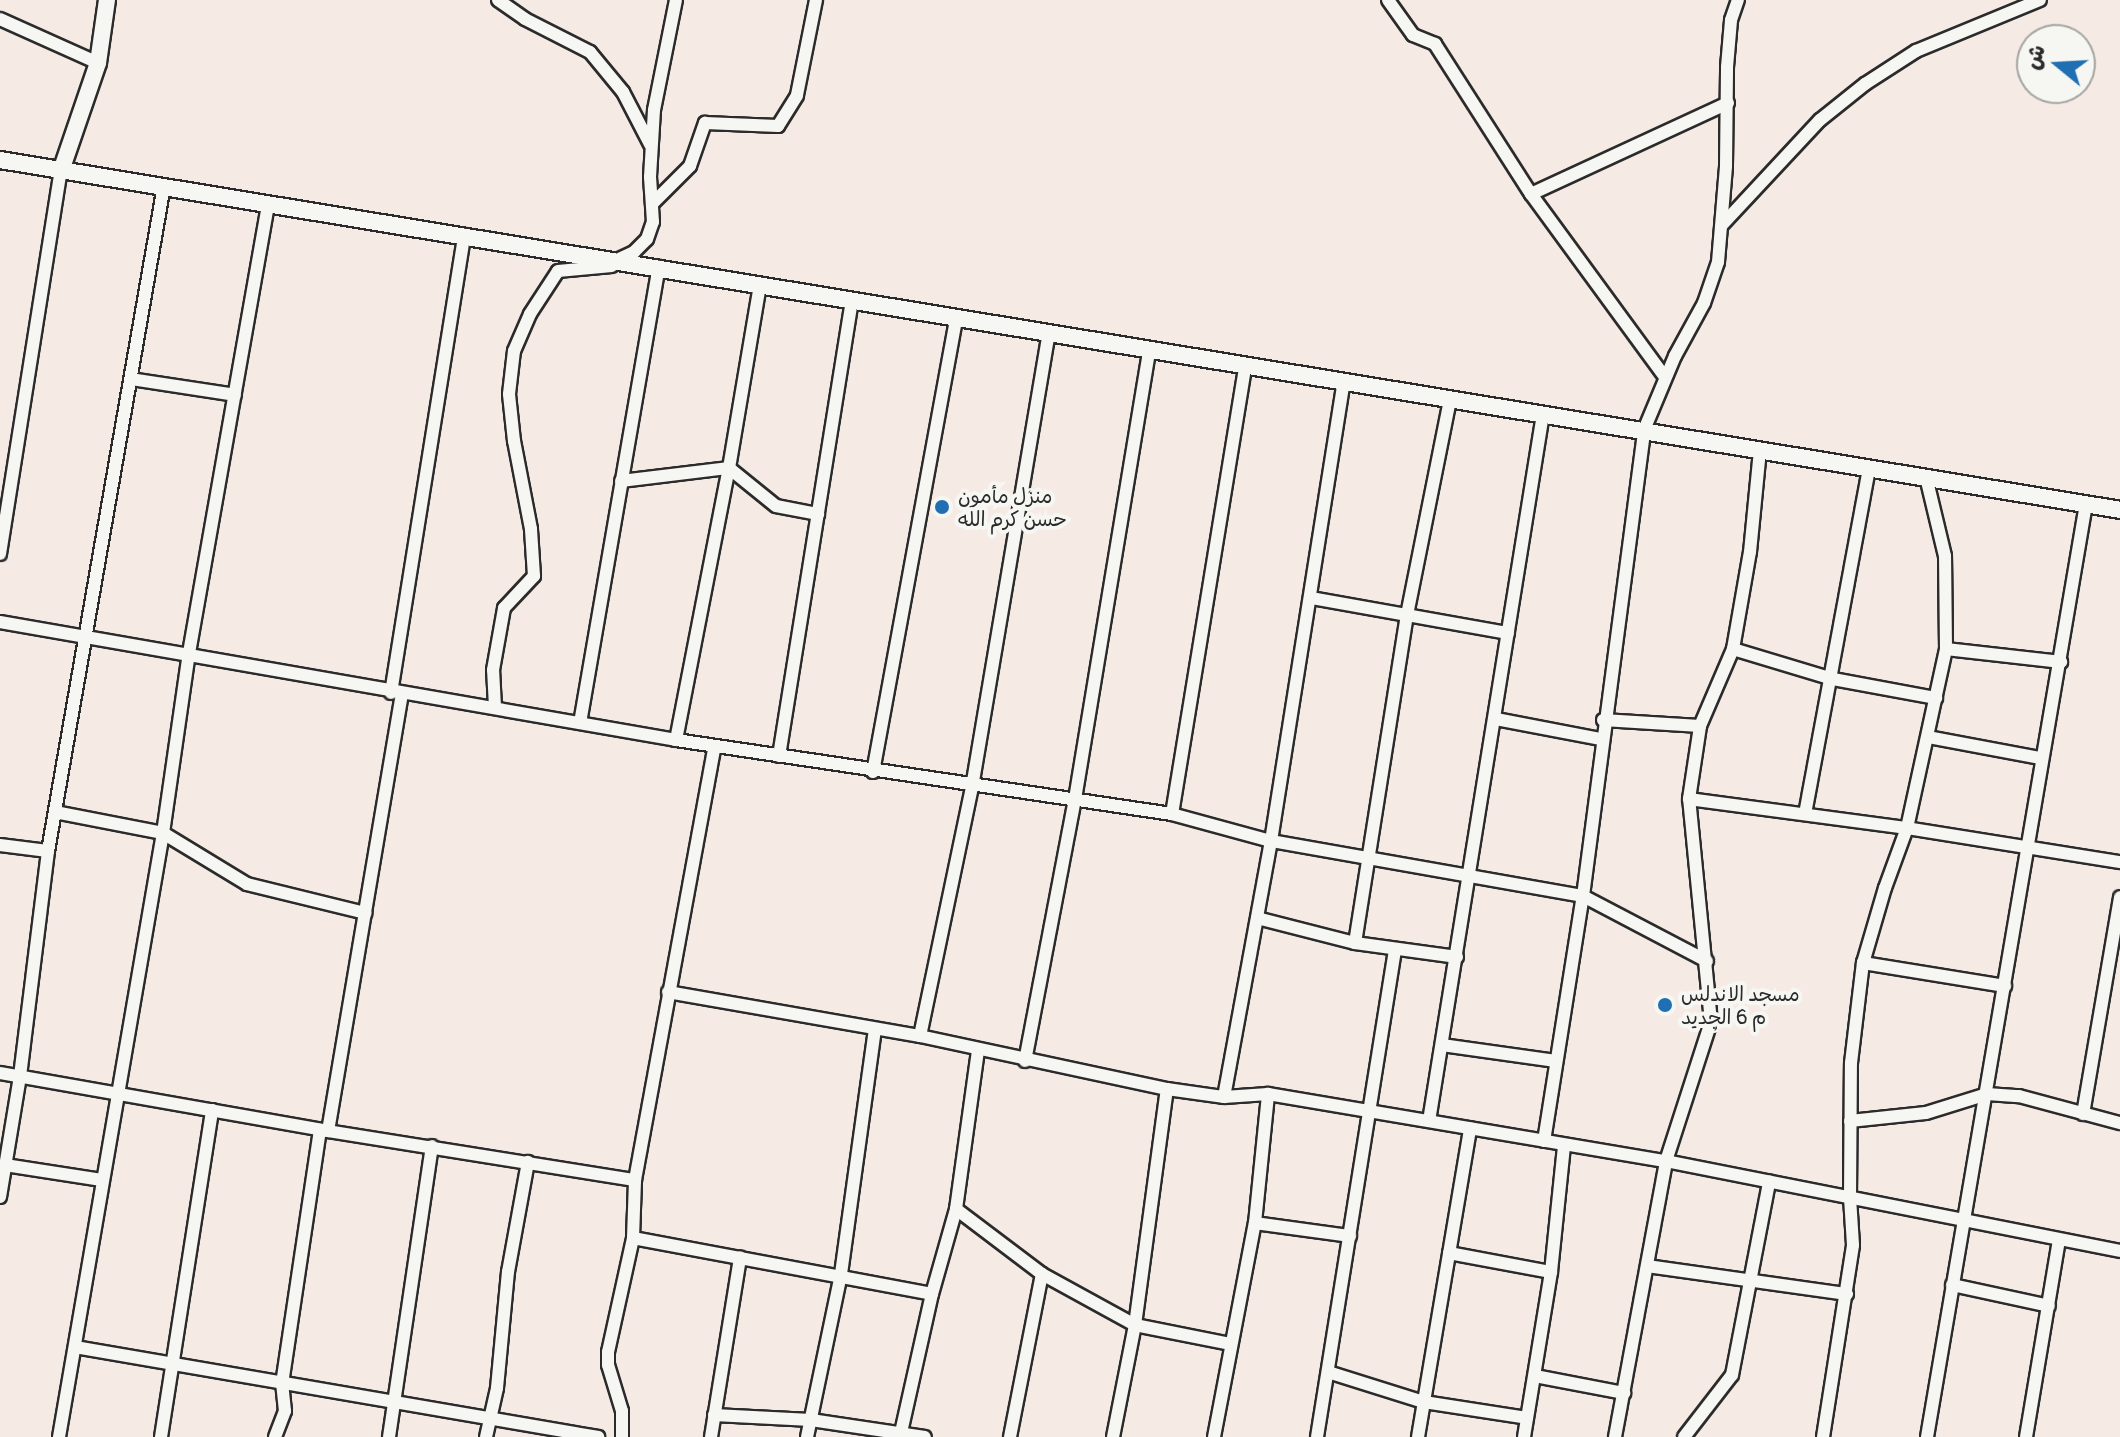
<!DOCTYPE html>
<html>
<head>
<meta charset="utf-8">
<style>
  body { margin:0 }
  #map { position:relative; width:2120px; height:1437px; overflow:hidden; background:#f6eae5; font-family:Pangolin,"Playpen Sans Arabic",sans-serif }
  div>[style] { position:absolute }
  .roads { filter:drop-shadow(2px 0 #2b2b2b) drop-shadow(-2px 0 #2b2b2b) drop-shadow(0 2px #2b2b2b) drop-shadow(0 -2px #2b2b2b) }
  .minor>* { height:12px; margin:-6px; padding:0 6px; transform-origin:6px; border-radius:6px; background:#f6f6f2 }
  .tertiary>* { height:16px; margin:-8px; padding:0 8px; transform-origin:8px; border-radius:8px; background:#f6f6f2 }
  .dots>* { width:22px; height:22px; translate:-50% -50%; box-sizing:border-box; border:4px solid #f6f6f2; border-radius:50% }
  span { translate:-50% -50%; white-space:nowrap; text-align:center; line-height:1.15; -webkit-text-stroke:8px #f6f6f2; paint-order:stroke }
  .poi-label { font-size:20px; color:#2b2b2b }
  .left { translate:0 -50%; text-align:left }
  .north { position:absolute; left:2016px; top:24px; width:80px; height:80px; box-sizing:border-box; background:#f6f6f2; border:2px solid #a5a5a2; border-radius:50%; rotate:288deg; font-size:22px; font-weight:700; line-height:32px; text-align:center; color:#2b2b2b }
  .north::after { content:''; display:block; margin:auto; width:28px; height:36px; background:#1f6fb2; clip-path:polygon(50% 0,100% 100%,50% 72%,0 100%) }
</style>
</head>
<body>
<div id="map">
  <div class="roads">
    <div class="minor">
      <div style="left:498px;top:0;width:33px;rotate:35deg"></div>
      <div style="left:525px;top:19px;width:73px;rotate:26.9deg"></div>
      <div style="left:590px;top:52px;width:52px;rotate:50.5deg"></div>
      <div style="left:623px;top:92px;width:59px;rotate:62.6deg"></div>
      <div style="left:1388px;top:0;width:43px;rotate:54.5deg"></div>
      <div style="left:1413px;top:35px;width:24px;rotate:22deg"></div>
      <div style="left:1435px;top:44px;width:178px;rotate:57.4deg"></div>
      <div style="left:1531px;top:194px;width:227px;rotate:53.8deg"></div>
      <div style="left:0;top:19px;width:107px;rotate:24.2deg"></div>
      <div style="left:1531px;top:194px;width:217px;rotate:-24.8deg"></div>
      <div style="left:654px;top:202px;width:51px;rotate:-45deg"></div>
      <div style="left:690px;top:166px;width:46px;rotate:-70.8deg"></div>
      <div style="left:705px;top:123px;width:73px;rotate:2.4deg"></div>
      <div style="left:778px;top:126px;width:36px;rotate:-58deg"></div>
      <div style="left:797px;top:95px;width:97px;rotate:-78.7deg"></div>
      <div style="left:1722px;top:225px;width:144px;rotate:-47deg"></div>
      <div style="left:1820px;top:120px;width:58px;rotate:-38.7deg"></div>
      <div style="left:1865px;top:84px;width:61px;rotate:-32.9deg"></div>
      <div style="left:1916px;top:51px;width:134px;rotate:-22.4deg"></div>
      <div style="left:617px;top:260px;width:19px;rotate:-25deg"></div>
      <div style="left:634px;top:252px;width:18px;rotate:-45deg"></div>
      <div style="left:647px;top:239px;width:18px;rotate:-71deg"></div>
      <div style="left:653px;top:222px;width:45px;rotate:-93.8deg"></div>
      <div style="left:650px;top:177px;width:67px;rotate:-86.6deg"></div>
      <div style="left:654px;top:110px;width:112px;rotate:-78.7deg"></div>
      <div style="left:131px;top:379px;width:105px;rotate:8.7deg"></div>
      <div style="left:621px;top:481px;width:109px;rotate:-6.9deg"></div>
      <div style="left:729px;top:468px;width:60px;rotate:39deg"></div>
      <div style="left:776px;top:506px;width:43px;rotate:10.8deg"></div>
      <div style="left:0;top:554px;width:388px;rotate:-81deg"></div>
      <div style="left:1311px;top:598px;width:200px;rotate:10.1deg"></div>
      <div style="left:0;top:622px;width:686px;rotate:9.9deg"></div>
      <div style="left:676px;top:740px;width:501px;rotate:8.49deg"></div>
      <div style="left:1172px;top:814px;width:103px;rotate:15.3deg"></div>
      <div style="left:1271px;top:841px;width:317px;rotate:10deg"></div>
      <div style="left:1583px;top:896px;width:140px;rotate:27.7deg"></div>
      <div style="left:1733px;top:649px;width:104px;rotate:16.7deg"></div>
      <div style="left:1833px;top:679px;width:105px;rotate:10.5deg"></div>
      <div style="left:1946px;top:649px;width:116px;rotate:6.4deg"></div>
      <div style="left:391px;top:693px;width:464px;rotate:-80.9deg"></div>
      <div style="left:495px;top:707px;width:37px;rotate:-93deg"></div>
      <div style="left:493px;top:670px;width:63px;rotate:-79.9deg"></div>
      <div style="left:504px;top:608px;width:44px;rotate:-46.8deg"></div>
      <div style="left:534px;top:576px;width:47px;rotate:-93.7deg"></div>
      <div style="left:531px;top:529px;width:90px;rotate:-100.9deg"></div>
      <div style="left:514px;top:441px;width:47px;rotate:-96.1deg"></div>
      <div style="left:509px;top:394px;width:43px;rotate:-83.4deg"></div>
      <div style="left:514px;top:351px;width:40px;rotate:-66.6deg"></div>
      <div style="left:530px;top:314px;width:51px;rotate:-56.9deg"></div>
      <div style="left:558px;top:271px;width:54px;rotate:-5.3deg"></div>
      <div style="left:1496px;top:719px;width:107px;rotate:10.8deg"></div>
      <div style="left:1603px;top:720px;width:97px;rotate:3.5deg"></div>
      <div style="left:580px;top:723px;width:463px;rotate:-80.2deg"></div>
      <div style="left:1928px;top:737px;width:114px;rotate:10.6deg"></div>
      <div style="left:676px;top:740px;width:277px;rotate:-79deg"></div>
      <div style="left:729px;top:468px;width:187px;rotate:-80.4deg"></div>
      <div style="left:779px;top:756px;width:461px;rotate:-80.9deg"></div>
      <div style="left:873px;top:772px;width:460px;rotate:-79.6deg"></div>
      <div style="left:1689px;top:799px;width:220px;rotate:7.6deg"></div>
      <div style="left:1907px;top:828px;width:216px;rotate:9.1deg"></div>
      <div style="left:55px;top:812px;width:110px;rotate:11deg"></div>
      <div style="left:163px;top:833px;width:98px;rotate:31.3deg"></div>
      <div style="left:247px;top:884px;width:122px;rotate:13.8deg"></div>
      <div style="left:1172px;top:814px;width:453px;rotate:-80.7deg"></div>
      <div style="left:1805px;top:814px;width:350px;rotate:-79.5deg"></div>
      <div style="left:0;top:845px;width:48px;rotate:7.1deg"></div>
      <div style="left:1257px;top:918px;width:101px;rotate:14.3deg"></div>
      <div style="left:1355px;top:943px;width:103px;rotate:7.8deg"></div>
      <div style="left:1355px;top:943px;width:332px;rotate:-81deg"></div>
      <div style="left:1407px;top:615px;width:220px;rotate:-78.7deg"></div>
      <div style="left:1863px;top:963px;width:144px;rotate:9.2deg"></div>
      <div style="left:668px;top:992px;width:256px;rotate:9.9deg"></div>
      <div style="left:920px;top:1036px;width:253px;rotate:12.1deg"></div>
      <div style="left:1167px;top:1089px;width:58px;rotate:8deg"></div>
      <div style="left:1224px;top:1097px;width:44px;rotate:-3.9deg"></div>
      <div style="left:1268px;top:1094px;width:404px;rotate:9.6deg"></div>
      <div style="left:1666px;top:1161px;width:463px;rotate:11.2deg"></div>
      <div style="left:920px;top:1036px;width:254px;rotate:-78.2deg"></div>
      <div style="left:972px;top:787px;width:459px;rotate:-80.4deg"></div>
      <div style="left:1442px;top:1045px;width:115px;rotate:8deg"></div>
      <div style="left:1025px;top:1061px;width:267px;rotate:-79.2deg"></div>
      <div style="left:1075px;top:799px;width:454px;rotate:-80.6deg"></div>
      <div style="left:0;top:1073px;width:333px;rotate:10deg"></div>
      <div style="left:328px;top:1131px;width:311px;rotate:9.1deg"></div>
      <div style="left:1224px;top:1097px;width:260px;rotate:-79.6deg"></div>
      <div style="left:1271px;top:841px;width:466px;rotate:-81deg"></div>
      <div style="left:2083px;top:1114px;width:220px;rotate:-80.3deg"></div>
      <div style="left:1429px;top:1121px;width:716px;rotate:-80.84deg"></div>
      <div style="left:1850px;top:1121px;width:76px;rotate:-6deg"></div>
      <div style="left:1926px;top:1113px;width:64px;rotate:-17.3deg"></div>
      <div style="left:1987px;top:1094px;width:32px;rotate:4deg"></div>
      <div style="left:2019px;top:1096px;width:105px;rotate:15deg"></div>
      <div style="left:328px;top:1131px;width:442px;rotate:-80.4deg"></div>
      <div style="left:1544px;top:1141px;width:248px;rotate:-81deg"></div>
      <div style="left:1583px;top:896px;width:470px;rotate:-82.5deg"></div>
      <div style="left:1644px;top:430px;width:80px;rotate:-67.3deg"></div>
      <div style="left:1675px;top:356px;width:60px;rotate:-61.3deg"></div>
      <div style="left:1704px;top:303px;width:43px;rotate:-71.1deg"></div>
      <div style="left:1718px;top:262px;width:96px;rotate:-85.2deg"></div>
      <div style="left:1726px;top:166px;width:99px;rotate:-89.4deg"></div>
      <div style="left:1727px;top:67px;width:47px;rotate:-85.1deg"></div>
      <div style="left:1731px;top:20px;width:21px;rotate:-71deg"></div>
      <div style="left:5px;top:1165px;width:98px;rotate:8.8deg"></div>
      <div style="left:0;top:1197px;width:123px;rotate:-80.6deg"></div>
      <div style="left:20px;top:1076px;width:227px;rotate:-82.9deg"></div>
      <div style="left:48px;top:851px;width:675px;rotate:-80.11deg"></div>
      <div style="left:956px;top:1209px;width:161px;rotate:-82.1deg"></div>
      <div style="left:1255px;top:1223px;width:96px;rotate:7.8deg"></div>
      <div style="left:633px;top:1238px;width:304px;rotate:10.6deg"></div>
      <div style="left:932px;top:1294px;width:88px;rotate:-74.2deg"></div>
      <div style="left:956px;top:1209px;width:108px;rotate:37.1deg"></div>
      <div style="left:1042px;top:1274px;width:106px;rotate:28.7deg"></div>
      <div style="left:1135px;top:1325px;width:98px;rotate:11.2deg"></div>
      <div style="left:1449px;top:1253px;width:104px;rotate:10.6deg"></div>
      <div style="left:1647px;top:1266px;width:202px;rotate:8deg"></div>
      <div style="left:1952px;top:1285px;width:99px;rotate:12.2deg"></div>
      <div style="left:75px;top:1347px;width:531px;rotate:9.76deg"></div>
      <div style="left:1328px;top:1372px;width:101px;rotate:17.4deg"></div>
      <div style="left:1424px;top:1402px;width:104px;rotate:8.8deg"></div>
      <div style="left:1535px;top:1376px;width:91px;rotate:10.8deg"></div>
      <div style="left:714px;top:1415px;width:97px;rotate:3deg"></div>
      <div style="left:811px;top:1420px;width:115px;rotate:8.5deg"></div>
      <div style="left:59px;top:1437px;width:613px;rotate:-80.23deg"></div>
      <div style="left:163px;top:833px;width:182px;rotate:-81.8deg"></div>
      <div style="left:189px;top:653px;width:455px;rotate:-80deg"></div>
      <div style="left:161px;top:1437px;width:331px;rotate:-81.1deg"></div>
      <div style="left:275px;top:1437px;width:28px;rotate:-69deg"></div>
      <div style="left:285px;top:1411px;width:27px;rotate:-96deg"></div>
      <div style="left:282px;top:1384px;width:257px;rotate:-81.5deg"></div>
      <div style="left:389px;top:1437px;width:294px;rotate:-81.6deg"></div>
      <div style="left:486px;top:1437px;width:50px;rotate:-77.3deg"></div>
      <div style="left:497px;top:1388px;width:117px;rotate:-84.6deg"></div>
      <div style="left:508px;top:1272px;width:112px;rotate:-79.7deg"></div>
      <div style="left:622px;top:1437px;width:26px;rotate:-90deg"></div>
      <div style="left:622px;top:1411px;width:48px;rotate:-106.9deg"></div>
      <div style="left:608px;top:1365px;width:13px;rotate:-90deg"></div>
      <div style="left:608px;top:1352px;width:117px;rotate:-77.6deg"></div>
      <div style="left:633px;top:1238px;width:58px;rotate:-88deg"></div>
      <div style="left:635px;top:1180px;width:441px;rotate:-79.6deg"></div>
      <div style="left:711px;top:1437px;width:182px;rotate:-80.8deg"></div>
      <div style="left:807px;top:1437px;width:167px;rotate:-78.2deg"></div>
      <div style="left:841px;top:1274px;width:246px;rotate:-82.1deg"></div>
      <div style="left:900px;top:1437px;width:147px;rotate:-77.4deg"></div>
      <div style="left:1010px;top:1437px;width:166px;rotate:-78.9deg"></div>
      <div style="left:1113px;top:1437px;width:114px;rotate:-78.9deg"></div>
      <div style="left:1135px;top:1325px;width:238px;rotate:-82.3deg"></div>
      <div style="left:1214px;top:1437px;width:218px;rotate:-79.2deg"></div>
      <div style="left:1255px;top:1223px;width:130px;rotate:-84.2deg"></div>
      <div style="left:1317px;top:1437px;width:494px;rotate:-80.9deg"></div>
      <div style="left:1418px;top:1437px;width:313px;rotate:-80.4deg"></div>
      <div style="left:1524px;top:1437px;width:167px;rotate:-80.7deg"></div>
      <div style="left:1551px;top:1272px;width:127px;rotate:-84.1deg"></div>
      <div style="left:1615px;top:1437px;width:281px;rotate:-79.5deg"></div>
      <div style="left:1666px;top:1161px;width:146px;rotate:-72.1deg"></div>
      <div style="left:1711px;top:1022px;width:224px;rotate:-95.6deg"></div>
      <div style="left:1689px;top:799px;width:74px;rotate:-81.4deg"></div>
      <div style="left:1700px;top:726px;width:84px;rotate:-66.8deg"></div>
      <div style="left:1733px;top:649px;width:98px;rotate:-80.1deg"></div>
      <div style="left:1750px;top:552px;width:102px;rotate:-84.4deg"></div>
      <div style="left:1684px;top:1437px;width:78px;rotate:-52.3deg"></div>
      <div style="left:1732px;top:1375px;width:197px;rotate:-79.1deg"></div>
      <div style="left:1823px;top:1437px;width:194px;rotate:-81.1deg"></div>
      <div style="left:1853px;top:1245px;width:48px;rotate:-93.6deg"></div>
      <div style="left:1850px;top:1197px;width:134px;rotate:-89.6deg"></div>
      <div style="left:1851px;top:1063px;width:101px;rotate:-83.2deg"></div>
      <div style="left:1863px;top:963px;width:78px;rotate:-73.7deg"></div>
      <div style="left:1885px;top:888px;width:64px;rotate:-69.9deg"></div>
      <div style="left:1907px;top:828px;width:183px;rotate:-77.7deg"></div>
      <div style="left:1946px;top:649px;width:93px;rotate:-90.6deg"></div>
      <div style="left:1945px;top:556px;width:81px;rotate:-103.5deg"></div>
      <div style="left:1927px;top:1437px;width:946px;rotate:-80.33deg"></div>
      <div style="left:2026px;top:1437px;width:200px;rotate:-80.5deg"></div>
    </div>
    <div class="tertiary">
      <div style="left:0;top:160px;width:2149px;rotate:9.37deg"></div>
      <div style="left:61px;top:171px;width:114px;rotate:-71.1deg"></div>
      <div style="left:98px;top:63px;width:64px;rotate:-81.9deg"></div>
    </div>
  </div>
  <div class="dots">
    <div style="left:942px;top:507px;background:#1f6fb2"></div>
    <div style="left:1665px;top:1005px;background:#1f6fb2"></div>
  </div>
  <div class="poi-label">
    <span class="left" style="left:958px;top:508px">منزل مأمون<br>حسن كرم الله</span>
    <span class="left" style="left:1681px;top:1006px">مسجد الاندلس<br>م 6 الجديد</span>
  </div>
  <div class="north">ش</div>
</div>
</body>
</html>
